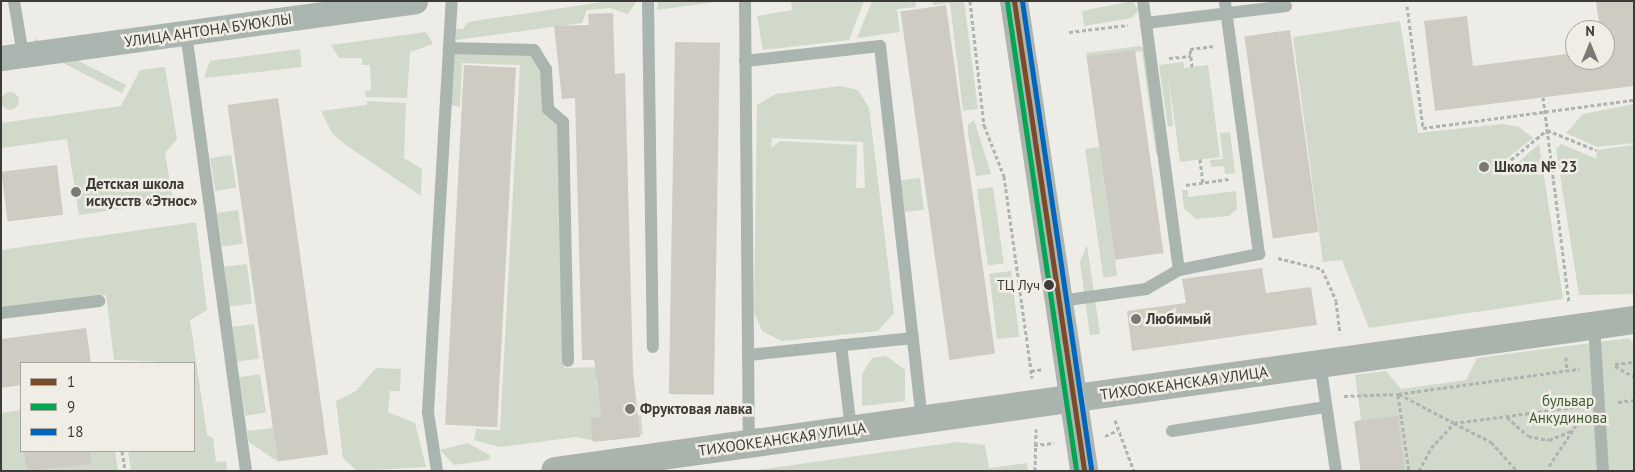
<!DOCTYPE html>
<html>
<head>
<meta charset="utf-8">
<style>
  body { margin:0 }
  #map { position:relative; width:1635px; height:472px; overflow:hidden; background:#edece7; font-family:"PT Sans",sans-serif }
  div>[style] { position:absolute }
  .green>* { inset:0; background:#d0d9ca; transform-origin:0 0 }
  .round { border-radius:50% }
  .building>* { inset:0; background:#cecbc3; transform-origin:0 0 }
  .path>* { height:3px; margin-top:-1.5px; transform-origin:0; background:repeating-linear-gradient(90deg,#aeb4af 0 4px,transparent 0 6.5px) }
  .lane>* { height:12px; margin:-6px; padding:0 6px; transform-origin:6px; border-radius:6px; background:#abb5af }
  .street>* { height:25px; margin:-12.5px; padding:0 12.5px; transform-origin:12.5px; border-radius:12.5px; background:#abb5af }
  .secondary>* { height:28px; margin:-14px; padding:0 14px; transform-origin:14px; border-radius:14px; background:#aab3ac }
  .primary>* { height:28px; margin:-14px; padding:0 14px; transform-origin:14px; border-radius:14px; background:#acb5af }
  .bus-1>* { height:5px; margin:-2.5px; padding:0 2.5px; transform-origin:2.5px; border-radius:2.5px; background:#7a4b2a }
  .bus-2>* { height:5px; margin:-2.5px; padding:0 2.5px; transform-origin:2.5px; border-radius:2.5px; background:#00a651 }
  .bus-3>* { height:5px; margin:-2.5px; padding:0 2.5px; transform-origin:2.5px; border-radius:2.5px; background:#0065bd }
  .dots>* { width:14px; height:14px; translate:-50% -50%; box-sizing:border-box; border:2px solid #f0ede4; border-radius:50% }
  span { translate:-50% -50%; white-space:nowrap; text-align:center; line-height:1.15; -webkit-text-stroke:5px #f0ede4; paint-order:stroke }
  .bus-label { font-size:14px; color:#3c3b37 }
  .right { translate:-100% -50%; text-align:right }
  .street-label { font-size:15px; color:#3c3b37 }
  .poi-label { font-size:15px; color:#3c3b37; font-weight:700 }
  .left { translate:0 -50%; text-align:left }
  .park-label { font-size:15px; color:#3d5c32 }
  .frame { position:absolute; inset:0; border:2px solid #3c3b37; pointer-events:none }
  .legend { position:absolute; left:20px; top:362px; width:175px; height:90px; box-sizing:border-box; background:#f0ede4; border:1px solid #a8a69f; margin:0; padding:6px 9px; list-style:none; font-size:15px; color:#3c3b37 }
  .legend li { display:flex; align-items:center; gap:10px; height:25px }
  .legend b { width:25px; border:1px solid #a8a69f }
  .north { position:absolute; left:1565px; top:20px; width:50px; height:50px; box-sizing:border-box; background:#f0ede4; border:1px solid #a8a69f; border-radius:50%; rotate:0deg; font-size:14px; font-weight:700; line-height:20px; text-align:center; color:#3c3b37 }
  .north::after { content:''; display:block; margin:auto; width:18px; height:22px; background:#7a7975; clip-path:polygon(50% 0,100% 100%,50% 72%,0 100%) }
</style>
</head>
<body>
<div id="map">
  <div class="green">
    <div style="clip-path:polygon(609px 1px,636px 2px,628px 14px,610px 8px,587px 10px,582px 23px,456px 40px,456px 29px,463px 29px,468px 22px)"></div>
    <div style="clip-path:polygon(658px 1px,724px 1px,657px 10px)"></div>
    <div style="clip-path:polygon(791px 1px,864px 1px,849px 40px,763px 50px,757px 16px,792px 10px)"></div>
    <div style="clip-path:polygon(872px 1px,915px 1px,916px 7px,897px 9px,900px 32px,857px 38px)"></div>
    <div style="clip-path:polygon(933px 1px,964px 1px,978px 109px,963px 111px,950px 3px,933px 5px)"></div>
    <div style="clip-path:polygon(1133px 1px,1138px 10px,1132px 18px,1084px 26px,1082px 11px)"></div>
    <div style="clip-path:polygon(1400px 21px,1418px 133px,1502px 124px,1519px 127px,1533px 138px,1495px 168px,1501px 168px,1503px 176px,1539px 144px,1563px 299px,1369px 328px,1342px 260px,1323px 262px,1293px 37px)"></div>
    <div style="clip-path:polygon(426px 32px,433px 44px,410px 52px,407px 98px,366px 97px,365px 91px,371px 90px,370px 65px,362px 65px,362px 58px,339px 58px,331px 45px)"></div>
    <div style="clip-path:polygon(1140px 46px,1145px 49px,1161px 154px,1156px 154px,1142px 51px,1087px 58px,1086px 53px)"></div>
    <div style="clip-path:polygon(300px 49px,302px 67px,204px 78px,210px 61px)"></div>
    <div style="clip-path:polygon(454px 53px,530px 54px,542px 69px,559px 124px,564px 368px,601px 367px,596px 382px,602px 421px,641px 415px,643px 435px,597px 441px,576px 437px,500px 447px,474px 440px,476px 429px,500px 430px,520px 65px,462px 63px,460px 107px,451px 105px)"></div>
    <div style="clip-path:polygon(1183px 62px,1184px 68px,1208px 65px,1220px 157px,1180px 162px,1168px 73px,1173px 126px,1168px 127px,1159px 65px)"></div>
    <div style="clip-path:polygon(165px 67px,177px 139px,165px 153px,173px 201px,79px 215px,67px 139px,1px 148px,1px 123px,121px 106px,140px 70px)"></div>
    <div style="left:126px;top:85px;width:9px;height:102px;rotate:117deg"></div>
    <div style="clip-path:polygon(evenodd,841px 86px,858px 90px,869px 108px,894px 313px,878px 331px,782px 341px,762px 331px,754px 312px,757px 105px,776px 94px,841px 86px,772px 138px,863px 142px,865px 188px,856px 188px,857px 145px,780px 141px,771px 148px,772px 138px)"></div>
    <div class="round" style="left:1px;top:92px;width:18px;height:18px"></div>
    <div style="clip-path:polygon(367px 101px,406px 103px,404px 158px,422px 169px,421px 196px,343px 143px,332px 133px,321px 111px,367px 105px)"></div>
    <div style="clip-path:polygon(1634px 104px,1634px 143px,1597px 147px,1566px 133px,1583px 114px)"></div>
    <div style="clip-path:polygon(974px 120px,975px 123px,991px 174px,976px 176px,968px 134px,968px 124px)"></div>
    <div style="clip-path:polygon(1230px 132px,1235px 173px,1225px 174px,1224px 166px,1211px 167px,1210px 160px,1223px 159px,1220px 133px)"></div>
    <div style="clip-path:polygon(1561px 144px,1597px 159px,1596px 150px,1634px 145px,1634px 294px,1579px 295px,1556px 149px)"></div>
    <div style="left:1099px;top:147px;width:130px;height:14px;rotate:82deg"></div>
    <div style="left:231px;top:155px;width:33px;height:21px;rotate:81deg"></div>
    <div style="left:920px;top:178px;width:32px;height:19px;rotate:83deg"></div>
    <div style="left:993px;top:187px;width:77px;height:16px;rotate:82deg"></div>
    <div style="clip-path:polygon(1182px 190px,1188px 190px,1188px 197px,1236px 191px,1237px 209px,1229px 216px,1196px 219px,1184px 208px)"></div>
    <div style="left:238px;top:210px;width:34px;height:21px;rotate:82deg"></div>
    <div style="clip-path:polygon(196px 222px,207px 310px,190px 320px,207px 435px,213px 438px,216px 462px,226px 461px,227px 471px,131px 471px,128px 451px,194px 451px,194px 363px,114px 360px,106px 295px,1px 309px,1px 250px)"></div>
    <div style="clip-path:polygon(1087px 245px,1100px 334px,1090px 335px,1080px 262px)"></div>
    <div style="left:247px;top:264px;width:40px;height:23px;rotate:83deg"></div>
    <div style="left:1011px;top:271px;width:66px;height:22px;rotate:83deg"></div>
    <div style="left:254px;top:324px;width:35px;height:22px;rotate:82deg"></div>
    <div style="clip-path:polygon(1630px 338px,1634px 345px,1634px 471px,1361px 471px,1354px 422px,1361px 420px,1355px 375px,1386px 371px,1401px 389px,1466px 380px,1477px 358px)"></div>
    <div style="clip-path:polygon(886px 356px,905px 370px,905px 401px,862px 406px,862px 374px,872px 358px)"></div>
    <div style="clip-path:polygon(376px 368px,401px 369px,400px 391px,390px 391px,388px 412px,415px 423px,426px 467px,357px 471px,343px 458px,336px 401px,356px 391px)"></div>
    <div style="left:260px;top:374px;width:39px;height:21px;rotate:81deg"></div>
    <div style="clip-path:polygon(20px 410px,21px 451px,115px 451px,118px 471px,1px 471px,1px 413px)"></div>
    <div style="clip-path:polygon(273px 428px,277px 461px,249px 442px,247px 431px)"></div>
    <div style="clip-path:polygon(957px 442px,985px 445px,989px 468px,1027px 463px,1028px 471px,749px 471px)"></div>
    <div style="clip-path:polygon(468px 443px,491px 456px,489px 460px,454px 465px,440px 450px)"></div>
  </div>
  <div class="building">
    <div style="clip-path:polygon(1596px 1px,1634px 1px,1634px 86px,1435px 111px,1424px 21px,1467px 16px,1473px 66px,1575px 53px,1575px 60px,1605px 60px,1605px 30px,1600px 30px)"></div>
    <div style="left:946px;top:5px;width:352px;height:46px;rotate:82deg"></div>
    <div style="clip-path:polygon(613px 13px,615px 74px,625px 73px,633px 371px,640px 437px,593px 442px,590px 418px,601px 417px,594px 360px,582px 360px,575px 98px,562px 99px,554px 26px,589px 25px,588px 14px)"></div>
    <div style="left:1290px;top:30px;width:204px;height:46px;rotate:82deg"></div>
    <div style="left:675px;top:42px;width:45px;height:352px;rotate:1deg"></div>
    <div style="left:1135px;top:50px;width:205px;height:49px;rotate:82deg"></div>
    <div style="left:464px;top:65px;width:52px;height:360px;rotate:3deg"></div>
    <div style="left:278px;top:98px;width:360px;height:51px;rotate:82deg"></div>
    <div style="left:57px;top:165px;width:50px;height:56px;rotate:83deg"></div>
    <div style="clip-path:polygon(1262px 268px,1266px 293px,1311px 287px,1317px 325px,1132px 351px,1127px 311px,1186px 303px,1182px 279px)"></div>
    <div style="clip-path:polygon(86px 328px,91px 363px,21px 363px,21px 385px,1px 388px,1px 339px)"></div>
    <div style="left:1398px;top:416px;width:55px;height:44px;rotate:83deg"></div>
    <div style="clip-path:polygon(24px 451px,90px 451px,91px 464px,27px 471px)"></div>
  </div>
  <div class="path">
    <div style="left:970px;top:1px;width:125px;rotate:83.6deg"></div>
    <div style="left:984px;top:125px;width:55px;rotate:68.6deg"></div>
    <div style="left:1004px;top:176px;width:204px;rotate:82.1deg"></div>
    <div style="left:1407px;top:6px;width:123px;rotate:82.5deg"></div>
    <div style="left:1423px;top:128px;width:213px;rotate:-7.6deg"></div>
    <div style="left:1069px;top:32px;width:59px;rotate:-6.8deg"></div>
    <div style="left:1169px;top:58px;width:22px;rotate:-5deg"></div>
    <div style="left:1192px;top:67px;width:18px;rotate:-96deg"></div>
    <div style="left:1190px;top:49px;width:23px;rotate:-7deg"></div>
    <div style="left:1543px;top:97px;width:208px;rotate:82.8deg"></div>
    <div style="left:1200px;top:159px;width:23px;rotate:83deg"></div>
    <div style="left:1501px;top:168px;width:60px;rotate:-39.6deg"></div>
    <div style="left:1547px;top:130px;width:53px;rotate:22.2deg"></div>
    <div style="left:1186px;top:185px;width:43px;rotate:-7.9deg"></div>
    <div style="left:1278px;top:258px;width:45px;rotate:14deg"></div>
    <div style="left:1322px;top:269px;width:35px;rotate:66deg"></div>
    <div style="left:1336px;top:301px;width:33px;rotate:83deg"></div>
    <div style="left:1566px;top:357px;width:14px;rotate:86deg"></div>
    <div style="left:1615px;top:364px;width:19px;rotate:-6deg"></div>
    <div style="left:1615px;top:366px;width:22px;rotate:30deg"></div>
    <div style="left:1031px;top:371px;width:12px;rotate:-9deg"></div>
    <div style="left:1399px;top:394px;width:62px;rotate:27.8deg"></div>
    <div style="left:1454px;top:423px;width:129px;rotate:-7.6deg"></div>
    <div style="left:1398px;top:395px;width:77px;rotate:81.8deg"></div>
    <div style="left:1344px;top:396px;width:54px;rotate:-2.1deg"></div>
    <div style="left:1398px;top:394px;width:183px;rotate:-7.9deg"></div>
    <div style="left:1618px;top:402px;width:16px;rotate:-7deg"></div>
    <div style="left:1507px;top:417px;width:28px;rotate:42deg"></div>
    <div style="left:1528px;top:436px;width:21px;rotate:11deg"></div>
    <div style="left:1549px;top:440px;width:24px;rotate:-22deg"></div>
    <div style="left:1115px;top:420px;width:54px;rotate:69.6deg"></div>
    <div style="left:1105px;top:436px;width:14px;rotate:-25deg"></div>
    <div style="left:1034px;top:445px;width:20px;rotate:-6deg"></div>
    <div style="left:122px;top:451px;width:20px;rotate:81deg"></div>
    <div style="left:1549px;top:466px;width:56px;rotate:-56.6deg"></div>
    <div style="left:1035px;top:471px;width:42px;rotate:-88.6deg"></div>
    <div style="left:1419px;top:471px;width:26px;rotate:-62deg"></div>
    <div style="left:1431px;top:448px;width:34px;rotate:-47deg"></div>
    <div style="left:1454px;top:423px;width:42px;rotate:27.2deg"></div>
    <div style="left:1491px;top:442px;width:39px;rotate:48deg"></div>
  </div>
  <div class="lane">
    <div style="left:14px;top:1px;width:55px;rotate:80.5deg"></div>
    <div style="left:648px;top:1px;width:346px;rotate:89.2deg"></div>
    <div style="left:745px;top:1px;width:442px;rotate:89.5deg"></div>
    <div style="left:1143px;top:1px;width:271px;rotate:82.4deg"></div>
    <div style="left:1146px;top:23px;width:141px;rotate:-6.9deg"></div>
    <div style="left:186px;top:33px;width:442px;rotate:82.2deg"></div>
    <div style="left:449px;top:48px;width:85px;rotate:1.3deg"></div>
    <div style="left:534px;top:50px;width:22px;rotate:58deg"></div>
    <div style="left:546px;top:69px;width:40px;rotate:87.1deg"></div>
    <div style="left:548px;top:109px;width:20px;rotate:41deg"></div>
    <div style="left:563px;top:122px;width:239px;rotate:88.8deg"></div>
    <div style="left:745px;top:61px;width:136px;rotate:-6.3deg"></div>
    <div style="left:880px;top:46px;width:375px;rotate:83.6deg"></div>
    <div style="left:1060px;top:301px;width:87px;rotate:-7.9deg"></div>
    <div style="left:1146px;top:289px;width:38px;rotate:-30deg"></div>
    <div style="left:1179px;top:270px;width:82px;rotate:-11.3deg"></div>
    <div style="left:1259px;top:254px;width:255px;rotate:-97.7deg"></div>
    <div style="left:1px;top:313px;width:99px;rotate:-7deg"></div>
    <div style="left:1594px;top:325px;width:146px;rotate:86.5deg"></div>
    <div style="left:841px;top:345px;width:85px;rotate:83.2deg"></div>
    <div style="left:748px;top:355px;width:166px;rotate:-5.9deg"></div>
    <div style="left:1320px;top:363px;width:109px;rotate:81.6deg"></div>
    <div style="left:1172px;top:431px;width:156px;rotate:-8.9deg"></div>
    <div style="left:437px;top:471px;width:60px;rotate:-98.7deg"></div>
    <div style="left:428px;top:412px;width:412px;rotate:-86.7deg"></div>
  </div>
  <div class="street">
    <div style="left:1px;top:58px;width:418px;rotate:-7.8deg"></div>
  </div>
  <div class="secondary">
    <div style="left:555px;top:471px;width:1090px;rotate:-7.97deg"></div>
  </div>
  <div class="primary">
    <div style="left:1014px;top:1px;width:475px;rotate:81.5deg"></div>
  </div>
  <div class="bus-1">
    <div style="left:1014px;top:1px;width:475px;rotate:81.5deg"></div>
  </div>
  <div class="bus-2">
    <div style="left:1007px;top:2px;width:474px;rotate:81.6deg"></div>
  </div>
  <div class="bus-3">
    <div style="left:1022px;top:1px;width:474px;rotate:81.6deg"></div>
  </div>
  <div class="dots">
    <div style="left:1484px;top:167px;background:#7a7975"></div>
    <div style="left:76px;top:192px;background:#7a7975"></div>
    <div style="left:1049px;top:285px;background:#3c3b37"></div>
    <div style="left:1136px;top:319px;background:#7a7975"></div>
    <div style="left:630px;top:409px;background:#7a7975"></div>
  </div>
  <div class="bus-label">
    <span class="right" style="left:1040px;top:285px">ТЦ Луч</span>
  </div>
  <div class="street-label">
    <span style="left:208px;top:30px;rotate:-8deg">УЛИЦА АНТОНА БУЮКЛЫ</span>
    <span style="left:1184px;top:383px;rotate:-8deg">ТИХООКЕАНСКАЯ УЛИЦА</span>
    <span style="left:782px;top:439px;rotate:-8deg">ТИХООКЕАНСКАЯ УЛИЦА</span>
  </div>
  <div class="poi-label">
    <span class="left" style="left:1494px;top:167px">Школа № 23</span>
    <span class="left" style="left:86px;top:192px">Детская школа<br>искусств «Этнос»</span>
    <span class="left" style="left:1146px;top:319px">Любимый</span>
    <span class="left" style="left:640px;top:409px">Фруктовая лавка</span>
  </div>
  <div class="park-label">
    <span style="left:1568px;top:409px">бульвар<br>Анкудинова</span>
  </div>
  <div class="frame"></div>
  <ul class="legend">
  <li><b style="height:6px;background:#7a4b2a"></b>1</li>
  <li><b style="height:6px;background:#00a651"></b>9</li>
  <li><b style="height:6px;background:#0065bd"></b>18</li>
  </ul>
  <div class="north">N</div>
</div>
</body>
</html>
